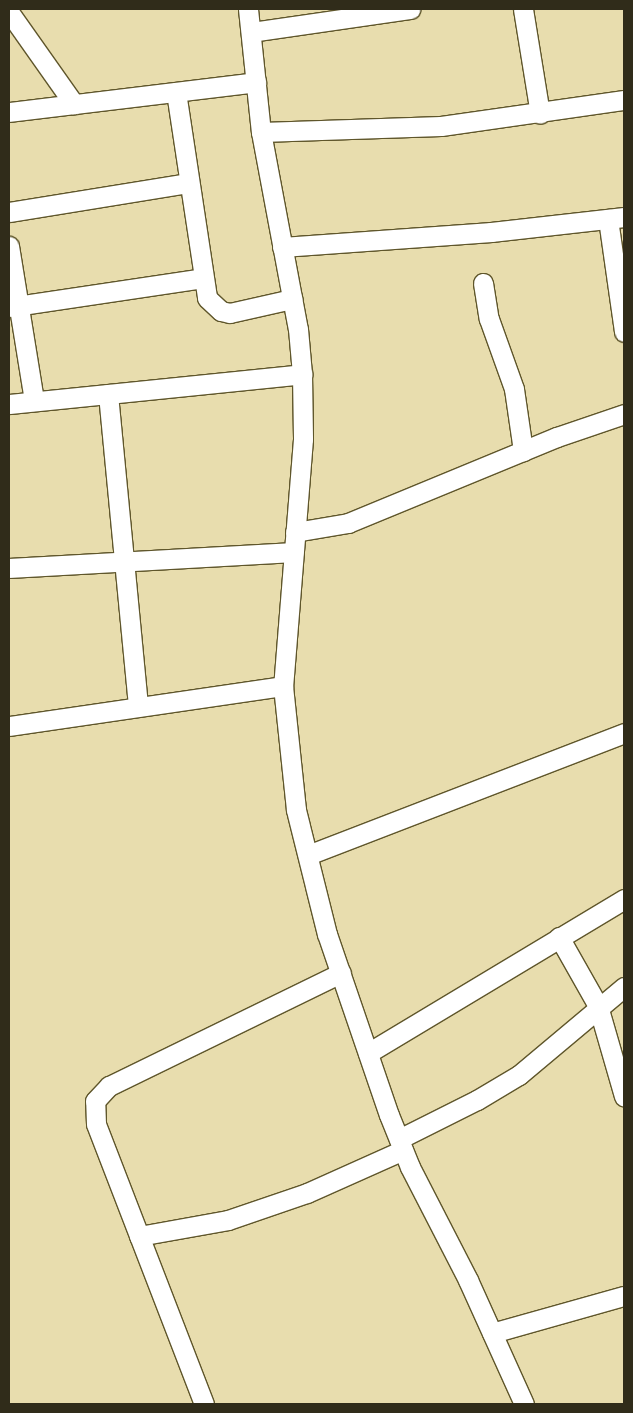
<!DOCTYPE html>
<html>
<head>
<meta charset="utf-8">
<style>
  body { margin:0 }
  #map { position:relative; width:633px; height:1413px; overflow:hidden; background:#e8ddae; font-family:"PT Sans",sans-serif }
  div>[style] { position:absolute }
  .roads { filter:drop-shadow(1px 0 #5f562b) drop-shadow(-1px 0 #5f562b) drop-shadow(0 1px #5f562b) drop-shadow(0 -1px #5f562b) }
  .minor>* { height:19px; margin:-9.5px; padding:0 9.5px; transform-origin:9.5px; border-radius:9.5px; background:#fff }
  span { translate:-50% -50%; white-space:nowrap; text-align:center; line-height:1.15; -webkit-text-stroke:5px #f5eabb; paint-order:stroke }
  .frame { position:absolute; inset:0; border:10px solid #302c1a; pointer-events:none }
</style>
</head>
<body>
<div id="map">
  <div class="roads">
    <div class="minor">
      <div style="left:248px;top:9px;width:124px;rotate:84deg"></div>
      <div style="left:261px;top:132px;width:200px;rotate:79.4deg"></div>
      <div style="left:298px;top:329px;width:45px;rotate:84.9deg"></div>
      <div style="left:302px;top:374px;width:65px;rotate:89.1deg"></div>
      <div style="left:303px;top:439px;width:248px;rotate:94.6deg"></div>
      <div style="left:283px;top:686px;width:125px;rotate:84deg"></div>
      <div style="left:296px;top:810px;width:128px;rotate:76deg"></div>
      <div style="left:327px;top:934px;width:191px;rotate:71.1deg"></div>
      <div style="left:389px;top:1115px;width:56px;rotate:68deg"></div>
      <div style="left:410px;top:1167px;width:127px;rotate:62.8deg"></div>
      <div style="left:468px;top:1280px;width:136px;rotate:65.7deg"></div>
      <div style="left:523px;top:9px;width:106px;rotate:80.8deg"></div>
      <div style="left:9px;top:12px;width:113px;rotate:54.8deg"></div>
      <div style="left:251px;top:32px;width:161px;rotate:-8.2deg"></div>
      <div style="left:176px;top:92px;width:208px;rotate:81.4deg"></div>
      <div style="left:207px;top:298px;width:19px;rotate:43deg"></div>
      <div style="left:221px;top:311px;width:9px;rotate:13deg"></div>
      <div style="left:230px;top:313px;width:64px;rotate:-12.7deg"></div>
      <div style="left:9px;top:112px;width:249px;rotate:-6.9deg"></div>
      <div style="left:261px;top:132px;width:180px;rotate:-1.9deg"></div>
      <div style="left:441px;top:126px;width:185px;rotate:-8.1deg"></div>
      <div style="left:9px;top:212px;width:182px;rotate:-9.2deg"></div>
      <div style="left:608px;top:219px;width:114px;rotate:81.9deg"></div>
      <div style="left:9px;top:246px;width:157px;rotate:80.8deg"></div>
      <div style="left:282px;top:247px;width:210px;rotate:-4.1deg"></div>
      <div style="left:491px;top:232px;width:134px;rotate:-6.4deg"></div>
      <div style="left:483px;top:283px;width:36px;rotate:81deg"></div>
      <div style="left:489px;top:319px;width:74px;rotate:70.3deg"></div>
      <div style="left:514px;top:389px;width:63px;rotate:81.7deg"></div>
      <div style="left:9px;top:307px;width:195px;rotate:-8.5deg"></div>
      <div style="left:108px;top:394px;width:314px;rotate:84.5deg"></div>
      <div style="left:9px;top:404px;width:295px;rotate:-5.8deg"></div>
      <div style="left:295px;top:532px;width:54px;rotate:-9.6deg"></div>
      <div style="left:348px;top:523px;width:226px;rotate:-22.4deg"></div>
      <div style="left:557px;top:437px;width:71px;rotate:-18.9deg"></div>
      <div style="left:9px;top:568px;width:285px;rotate:-3.2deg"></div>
      <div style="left:9px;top:726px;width:277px;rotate:-8.3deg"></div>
      <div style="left:308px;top:855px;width:339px;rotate:-21.1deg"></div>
      <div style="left:559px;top:937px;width:79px;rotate:60.5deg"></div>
      <div style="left:598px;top:1006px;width:94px;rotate:73.9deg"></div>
      <div style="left:368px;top:1053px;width:299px;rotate:-31deg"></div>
      <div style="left:399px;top:1139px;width:87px;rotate:-26.6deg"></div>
      <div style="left:477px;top:1100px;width:49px;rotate:-30.8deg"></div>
      <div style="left:519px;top:1075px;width:137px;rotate:-40deg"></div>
      <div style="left:139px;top:1236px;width:90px;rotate:-10.2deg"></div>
      <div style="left:228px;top:1220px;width:83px;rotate:-18.9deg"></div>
      <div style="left:307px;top:1193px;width:105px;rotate:-24.1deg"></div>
      <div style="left:492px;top:1333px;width:137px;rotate:-15.7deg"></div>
      <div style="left:204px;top:1404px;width:300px;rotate:-111.1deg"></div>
      <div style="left:96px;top:1124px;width:23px;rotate:-92deg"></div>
      <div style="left:95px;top:1101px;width:21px;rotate:-47deg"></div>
      <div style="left:109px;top:1086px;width:258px;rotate:-26deg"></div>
    </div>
  </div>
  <div class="frame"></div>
</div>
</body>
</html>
